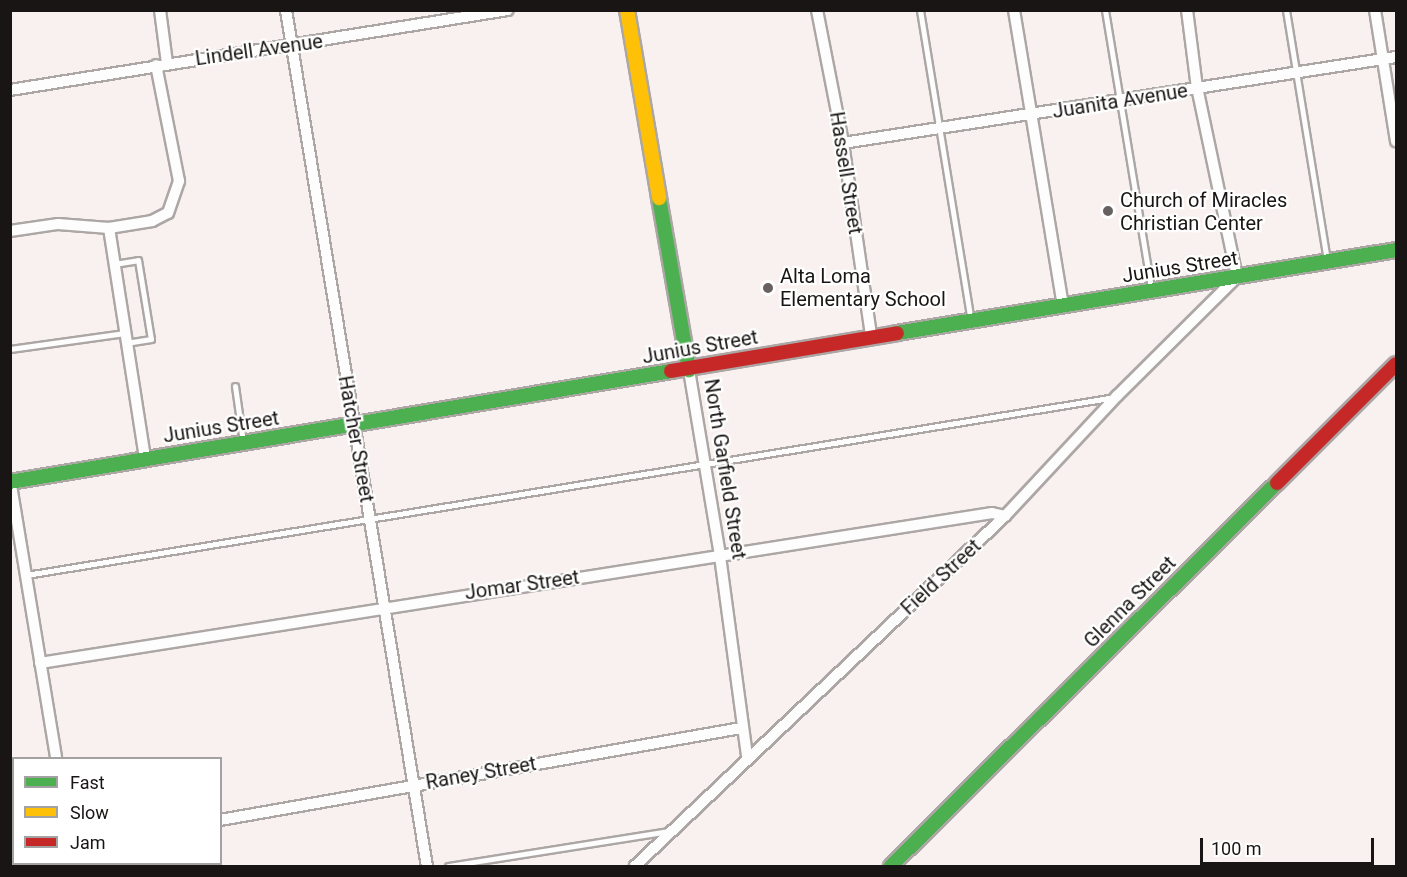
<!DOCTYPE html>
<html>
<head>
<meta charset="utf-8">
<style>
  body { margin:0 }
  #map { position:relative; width:1407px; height:877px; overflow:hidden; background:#f8f1ef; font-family:Roboto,sans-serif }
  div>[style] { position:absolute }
  .roads { filter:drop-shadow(2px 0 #aca7a5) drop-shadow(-2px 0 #aca7a5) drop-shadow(0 2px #aca7a5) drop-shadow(0 -2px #aca7a5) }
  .lane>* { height:5px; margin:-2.5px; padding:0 2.5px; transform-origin:2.5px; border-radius:2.5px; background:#fefdfd }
  .street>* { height:10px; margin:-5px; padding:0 5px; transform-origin:5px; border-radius:5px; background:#fefdfd }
  .fast>* { height:14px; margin:-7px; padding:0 7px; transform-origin:7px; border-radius:7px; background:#4caf50 }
  .slow>* { height:14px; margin:-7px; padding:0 7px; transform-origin:7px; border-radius:7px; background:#ffc107 }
  .jam>* { height:14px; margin:-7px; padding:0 7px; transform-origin:7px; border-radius:7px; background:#c62828 }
  .dots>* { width:16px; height:16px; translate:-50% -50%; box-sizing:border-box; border:3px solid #fff; border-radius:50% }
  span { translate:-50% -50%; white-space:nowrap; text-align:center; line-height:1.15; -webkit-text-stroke:4.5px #fff; paint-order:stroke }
  .street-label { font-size:20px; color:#191514 }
  .poi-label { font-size:20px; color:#191514 }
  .left { translate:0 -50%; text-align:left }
  .frame { position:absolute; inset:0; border:12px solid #191514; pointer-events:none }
  .legend { position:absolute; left:12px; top:757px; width:210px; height:108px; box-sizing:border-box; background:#fff; border:2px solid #a3a1a1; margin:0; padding:8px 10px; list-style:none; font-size:18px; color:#191514 }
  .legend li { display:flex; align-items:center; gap:12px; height:30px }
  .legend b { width:30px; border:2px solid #a3a1a1 }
  .scale { position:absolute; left:1200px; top:838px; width:174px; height:27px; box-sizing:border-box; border:3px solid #191514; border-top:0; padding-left:8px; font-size:18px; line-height:21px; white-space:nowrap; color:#191514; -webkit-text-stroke:4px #fff; paint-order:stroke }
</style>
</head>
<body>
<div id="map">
  <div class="roads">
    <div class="lane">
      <div style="left:920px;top:10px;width:314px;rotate:80.7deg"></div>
      <div style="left:1105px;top:10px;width:283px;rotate:80.6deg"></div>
      <div style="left:1286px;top:10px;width:254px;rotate:80.7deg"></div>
      <div style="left:114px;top:264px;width:24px;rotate:-9deg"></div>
      <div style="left:138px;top:260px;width:80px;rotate:80.7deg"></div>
      <div style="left:151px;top:339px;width:24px;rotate:171deg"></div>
      <div style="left:10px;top:349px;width:116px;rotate:-7.9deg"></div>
      <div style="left:235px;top:386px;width:57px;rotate:81.9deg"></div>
      <div style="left:26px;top:575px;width:1103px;rotate:-9.28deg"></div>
      <div style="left:448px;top:866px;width:223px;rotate:-9deg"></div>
    </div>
    <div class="street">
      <div style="left:160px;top:10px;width:53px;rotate:82.5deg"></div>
      <div style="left:286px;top:10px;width:868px;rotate:80.65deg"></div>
      <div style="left:817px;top:10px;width:136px;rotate:78.9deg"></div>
      <div style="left:843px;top:143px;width:195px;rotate:81.7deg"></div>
      <div style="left:1014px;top:10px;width:299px;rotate:80.6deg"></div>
      <div style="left:1375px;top:10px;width:133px;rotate:80.9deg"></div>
      <div style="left:10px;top:90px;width:504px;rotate:-9.13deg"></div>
      <div style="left:843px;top:143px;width:560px;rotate:-8.84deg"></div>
      <div style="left:109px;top:228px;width:234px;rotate:81.1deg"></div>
      <div style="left:10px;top:231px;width:49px;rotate:-8.3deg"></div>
      <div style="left:58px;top:224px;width:51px;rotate:4.5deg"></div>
      <div style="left:109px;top:228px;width:44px;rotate:-9.2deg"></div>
      <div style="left:152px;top:221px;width:18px;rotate:-27deg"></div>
      <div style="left:168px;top:213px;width:34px;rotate:-71deg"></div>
      <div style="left:179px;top:181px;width:118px;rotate:-101.2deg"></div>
      <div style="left:689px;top:370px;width:189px;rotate:80.5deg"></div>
      <div style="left:720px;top:556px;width:203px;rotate:82.3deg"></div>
      <div style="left:10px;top:479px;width:283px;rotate:80.6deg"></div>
      <div style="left:40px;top:663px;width:964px;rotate:-8.95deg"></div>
      <div style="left:992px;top:513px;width:13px;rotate:13deg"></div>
      <div style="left:220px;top:820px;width:529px;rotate:-10.01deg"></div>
      <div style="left:10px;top:855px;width:4px;rotate:-14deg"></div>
      <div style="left:73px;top:864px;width:2px;rotate:90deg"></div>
      <div style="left:635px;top:866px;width:509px;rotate:-43.41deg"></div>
      <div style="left:1005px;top:516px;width:164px;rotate:-47deg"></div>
      <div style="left:1117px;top:396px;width:169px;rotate:-44.8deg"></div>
      <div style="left:1237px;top:277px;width:193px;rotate:-101.9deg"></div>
      <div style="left:1197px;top:88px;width:79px;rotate:-97.3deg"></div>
    </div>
    <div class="fast">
      <div style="left:659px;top:198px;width:175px;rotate:80.1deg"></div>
      <div style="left:897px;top:333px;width:506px;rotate:-9.44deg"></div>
      <div style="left:10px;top:482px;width:670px;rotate:-9.53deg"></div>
      <div style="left:891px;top:866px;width:544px;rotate:-44.78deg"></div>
    </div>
    <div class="slow">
      <div style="left:627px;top:10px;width:191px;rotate:80.3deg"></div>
    </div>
    <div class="jam">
      <div style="left:671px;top:371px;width:229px;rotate:-9.5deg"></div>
      <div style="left:1277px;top:483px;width:168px;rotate:-45deg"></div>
    </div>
  </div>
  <div class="dots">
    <div style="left:1108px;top:211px;background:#676261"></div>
    <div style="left:768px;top:288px;background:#676261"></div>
  </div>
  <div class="street-label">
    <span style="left:259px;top:50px;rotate:-8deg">Lindell Avenue</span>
    <span style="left:1120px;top:101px;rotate:-9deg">Juanita Avenue</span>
    <span style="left:846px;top:173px;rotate:81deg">Hassell Street</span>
    <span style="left:1180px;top:267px;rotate:-9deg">Junius Street</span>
    <span style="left:700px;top:347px;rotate:-10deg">Junius Street</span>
    <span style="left:221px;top:427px;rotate:-9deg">Junius Street</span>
    <span style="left:356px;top:439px;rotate:80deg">Hatcher Street</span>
    <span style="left:725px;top:469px;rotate:81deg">North Garfield Street</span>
    <span style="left:941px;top:577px;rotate:-43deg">Field Street</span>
    <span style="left:522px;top:585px;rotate:-8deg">Jomar Street</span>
    <span style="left:1130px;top:602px;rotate:-45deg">Glenna Street</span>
    <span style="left:481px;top:773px;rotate:-10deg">Raney Street</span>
  </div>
  <div class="poi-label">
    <span class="left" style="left:1120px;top:212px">Church of Miracles<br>Christian Center</span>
    <span class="left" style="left:780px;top:288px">Alta Loma<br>Elementary School</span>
  </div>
  <div class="frame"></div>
  <ul class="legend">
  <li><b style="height:8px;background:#4caf50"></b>Fast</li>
  <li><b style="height:8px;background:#ffc107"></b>Slow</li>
  <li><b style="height:8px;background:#c62828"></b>Jam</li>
  </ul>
  <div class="scale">100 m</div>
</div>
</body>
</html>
